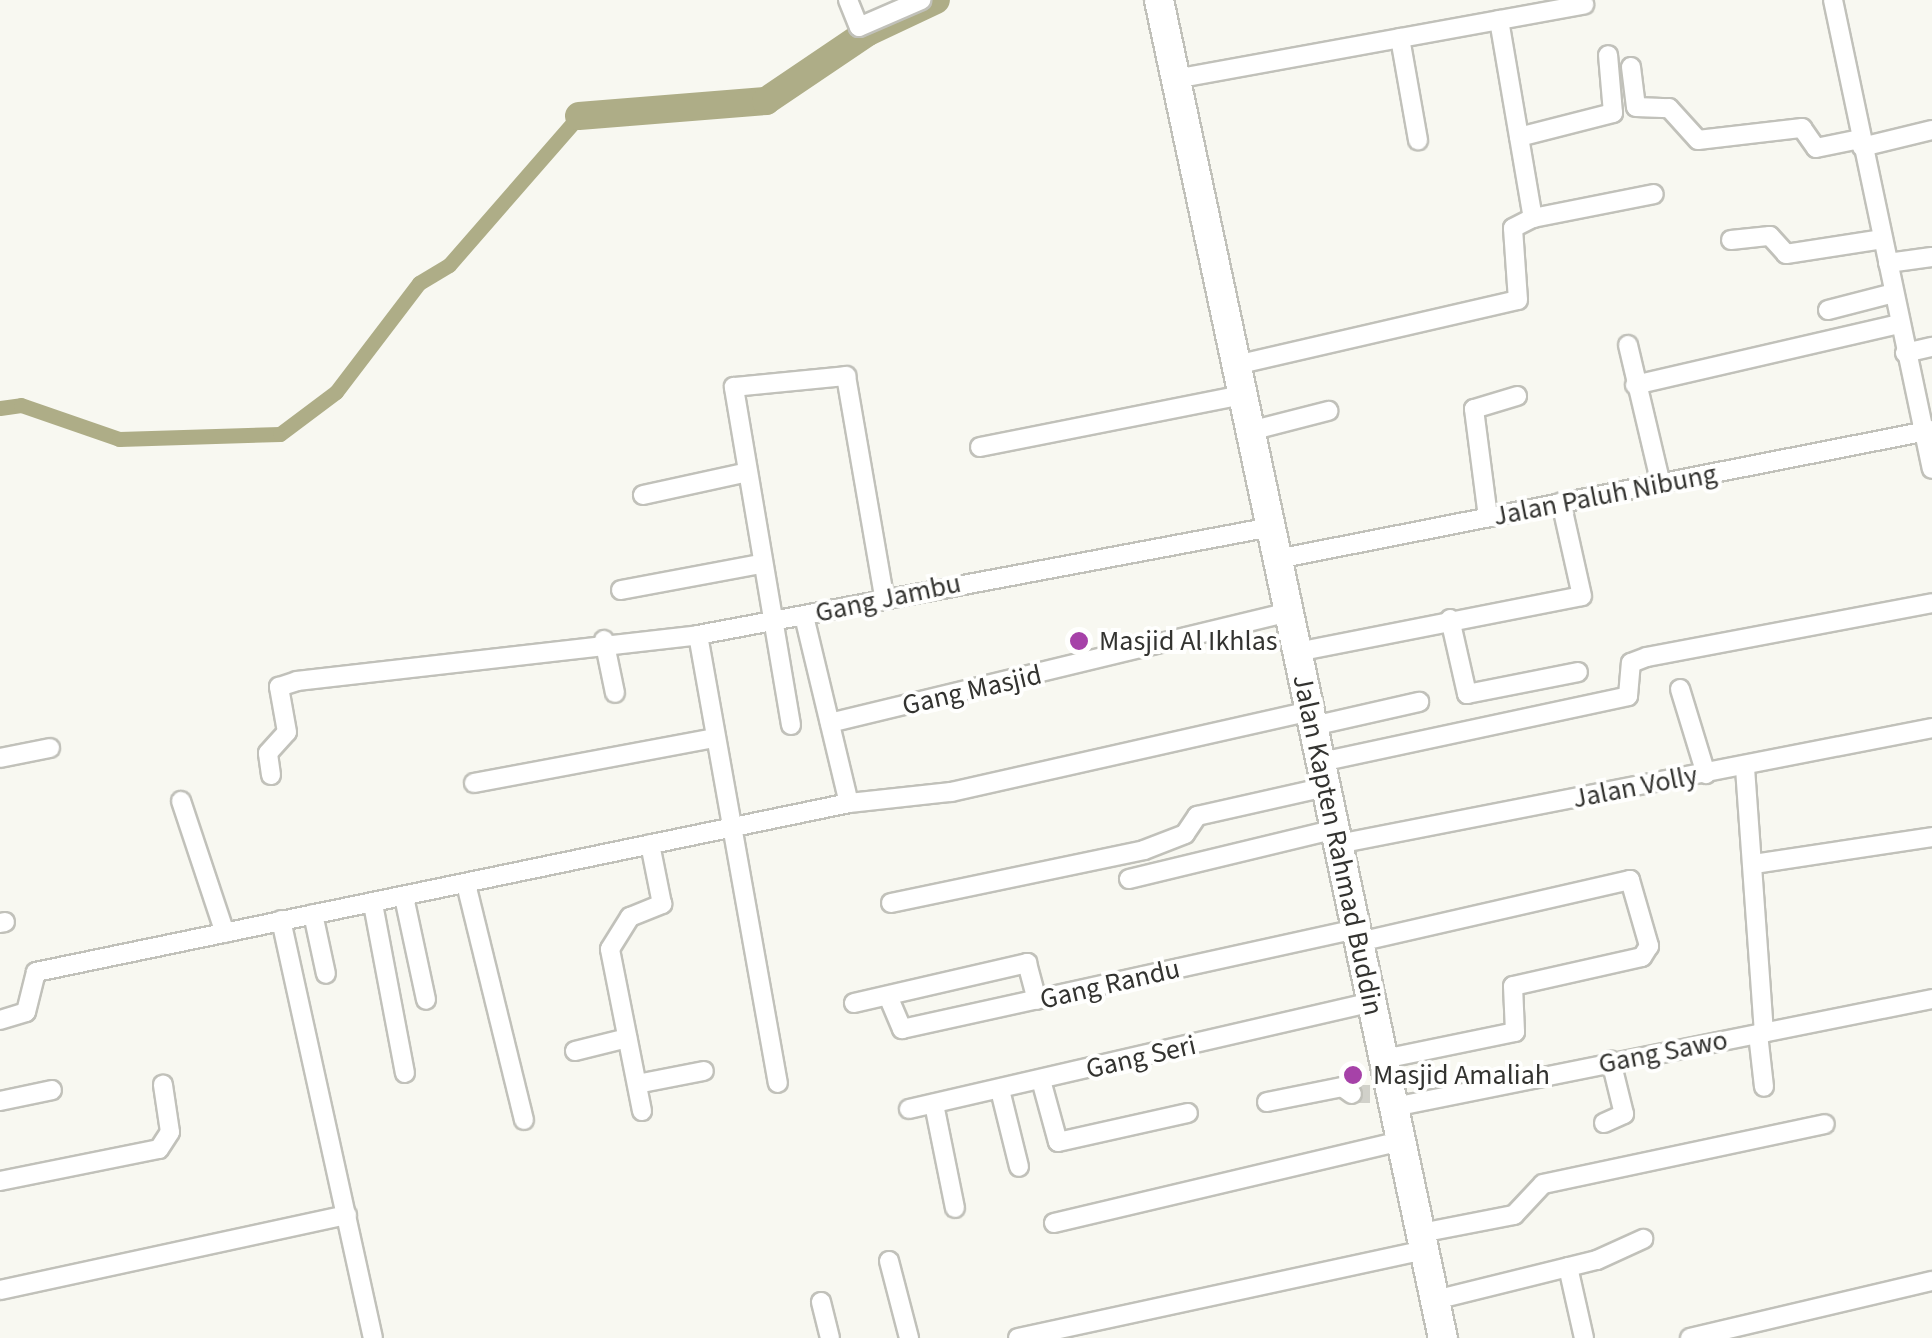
<!DOCTYPE html>
<html>
<head>
<meta charset="utf-8">
<style>
  body { margin:0 }
  #map { position:relative; width:1932px; height:1338px; overflow:hidden; background:#f8f8f1; font-family:"Source Sans 3",sans-serif }
  div>[style] { position:absolute }
  .canal>* { height:15px; margin:-7.5px; padding:0 7.5px; transform-origin:7.5px; border-radius:7.5px; background:#aead87 }
  .river>* { height:28px; margin:-14px; padding:0 14px; transform-origin:14px; border-radius:14px; background:#aead87 }
  .minor-tunnel>* { height:18px; margin-top:-9px; transform-origin:0; background:repeating-linear-gradient(90deg,#d1d1ca 0 18px,transparent 0 27px) }
  .roads { filter:drop-shadow(2px 0 #c1c1ba) drop-shadow(-2px 0 #c1c1ba) drop-shadow(0 2px #c1c1ba) drop-shadow(0 -2px #c1c1ba) }
  .minor>* { height:18px; margin:-9px; padding:0 9px; transform-origin:9px; border-radius:9px; background:#fff }
  .primary>* { height:28px; margin:-14px; padding:0 14px; transform-origin:14px; border-radius:14px; background:#fff }
  .dots>* { width:28px; height:28px; translate:-50% -50%; box-sizing:border-box; border:5px solid #fffffe; border-radius:50% }
  span { translate:-50% -50%; white-space:nowrap; text-align:center; line-height:1.15; -webkit-text-stroke:8px #fffffe; paint-order:stroke }
  .street-label { font-size:28px; color:#333330 }
  .poi-label { font-size:28px; color:#333330 }
  .left { translate:0 -50%; text-align:left }
</style>
</head>
<body>
<div id="map">
  <div class="canal">
    <div style="left:0;top:408px;width:21px;rotate:-8deg"></div>
    <div style="left:21px;top:405px;width:104px;rotate:19.1deg"></div>
    <div style="left:119px;top:439px;width:161px;rotate:-1.8deg"></div>
    <div style="left:280px;top:434px;width:70px;rotate:-36.9deg"></div>
    <div style="left:336px;top:392px;width:137px;rotate:-52.7deg"></div>
    <div style="left:419px;top:283px;width:35px;rotate:-31deg"></div>
    <div style="left:449px;top:265px;width:198px;rotate:-48.9deg"></div>
  </div>
  <div class="river">
    <div style="left:579px;top:116px;width:188px;rotate:-4.6deg"></div>
    <div style="left:766px;top:101px;width:123px;rotate:-34.1deg"></div>
    <div style="left:868px;top:32px;width:75px;rotate:-25.2deg"></div>
  </div>
  <div class="minor-tunnel">
    <div style="left:1352px;top:1094px;width:24px"></div>
  </div>
  <div class="roads">
    <div class="minor">
      <div style="left:848px;top:0;width:29px;rotate:68deg"></div>
      <div style="left:859px;top:27px;width:68px;rotate:-23.5deg"></div>
      <div style="left:1833px;top:0;width:479px;rotate:78.1deg"></div>
      <div style="left:1499px;top:20px;width:201px;rotate:80.3deg"></div>
      <div style="left:1533px;top:218px;width:123px;rotate:-11.2deg"></div>
      <div style="left:1400px;top:38px;width:104px;rotate:80deg"></div>
      <div style="left:1631px;top:67px;width:40px;rotate:82.9deg"></div>
      <div style="left:1636px;top:107px;width:33px;rotate:2deg"></div>
      <div style="left:1669px;top:108px;width:43px;rotate:47.8deg"></div>
      <div style="left:1698px;top:140px;width:105px;rotate:-6.6deg"></div>
      <div style="left:1802px;top:128px;width:24px;rotate:55deg"></div>
      <div style="left:1816px;top:148px;width:45px;rotate:-11.6deg"></div>
      <div style="left:1175px;top:79px;width:416px;rotate:-10.3deg"></div>
      <div style="left:1519px;top:137px;width:97px;rotate:-14.3deg"></div>
      <div style="left:1613px;top:113px;width:58px;rotate:-94.9deg"></div>
      <div style="left:1862px;top:147px;width:72px;rotate:-13.7deg"></div>
      <div style="left:1731px;top:240px;width:39px;rotate:-6deg"></div>
      <div style="left:1770px;top:236px;width:24px;rotate:48deg"></div>
      <div style="left:1786px;top:254px;width:98px;rotate:-8.8deg"></div>
      <div style="left:1888px;top:263px;width:44px;rotate:-7.8deg"></div>
      <div style="left:1828px;top:310px;width:68px;rotate:-14.4deg"></div>
      <div style="left:1628px;top:345px;width:144px;rotate:76.7deg"></div>
      <div style="left:1905px;top:353px;width:28px;rotate:-13deg"></div>
      <div style="left:1236px;top:365px;width:289px;rotate:-13deg"></div>
      <div style="left:1518px;top:300px;width:72px;rotate:-94deg"></div>
      <div style="left:1513px;top:228px;width:22px;rotate:-27deg"></div>
      <div style="left:1635px;top:385px;width:272px;rotate:-13deg"></div>
      <div style="left:1250px;top:431px;width:81px;rotate:-14.4deg"></div>
      <div style="left:980px;top:447px;width:268px;rotate:-11.2deg"></div>
      <div style="left:643px;top:495px;width:103px;rotate:-12.3deg"></div>
      <div style="left:1488px;top:517px;width:109px;rotate:-97.4deg"></div>
      <div style="left:1474px;top:409px;width:45px;rotate:-16.8deg"></div>
      <div style="left:1277px;top:559px;width:668px;rotate:-11.14deg"></div>
      <div style="left:621px;top:590px;width:141px;rotate:-10.6deg"></div>
      <div style="left:804px;top:616px;width:192px;rotate:76.5deg"></div>
      <div style="left:1450px;top:619px;width:77px;rotate:77.2deg"></div>
      <div style="left:1467px;top:694px;width:113px;rotate:-11.2deg"></div>
      <div style="left:698px;top:635px;width:455px;rotate:79.9deg"></div>
      <div style="left:604px;top:640px;width:54px;rotate:78.3deg"></div>
      <div style="left:1297px;top:652px;width:290px;rotate:-11.1deg"></div>
      <div style="left:1582px;top:596px;width:96px;rotate:-102.6deg"></div>
      <div style="left:1680px;top:689px;width:89px;rotate:73deg"></div>
      <div style="left:830px;top:723px;width:472px;rotate:-13.6deg"></div>
      <div style="left:791px;top:725px;width:343px;rotate:-99.6deg"></div>
      <div style="left:734px;top:387px;width:113px;rotate:-5.6deg"></div>
      <div style="left:846px;top:376px;width:224px;rotate:80.2deg"></div>
      <div style="left:1313px;top:726px;width:109px;rotate:-12.8deg"></div>
      <div style="left:0;top:758px;width:51px;rotate:-11.3deg"></div>
      <div style="left:1321px;top:762px;width:314px;rotate:-12.1deg"></div>
      <div style="left:1628px;top:696px;width:33px;rotate:-85deg"></div>
      <div style="left:1631px;top:663px;width:17px;rotate:-21deg"></div>
      <div style="left:1647px;top:657px;width:290px;rotate:-10.7deg"></div>
      <div style="left:1745px;top:768px;width:266px;rotate:85.9deg"></div>
      <div style="left:271px;top:775px;width:22px;rotate:-98deg"></div>
      <div style="left:268px;top:753px;width:28px;rotate:-48deg"></div>
      <div style="left:287px;top:732px;width:46px;rotate:-100.1deg"></div>
      <div style="left:279px;top:687px;width:19px;rotate:-18deg"></div>
      <div style="left:297px;top:681px;width:404px;rotate:-6.5deg"></div>
      <div style="left:698px;top:635px;width:583px;rotate:-10.67deg"></div>
      <div style="left:474px;top:783px;width:245px;rotate:-10.6deg"></div>
      <div style="left:181px;top:801px;width:139px;rotate:71.6deg"></div>
      <div style="left:1338px;top:844px;width:605px;rotate:-11.05deg"></div>
      <div style="left:1754px;top:864px;width:180px;rotate:-8.6deg"></div>
      <div style="left:1129px;top:879px;width:212px;rotate:-13.6deg"></div>
      <div style="left:466px;top:884px;width:243px;rotate:76.2deg"></div>
      <div style="left:404px;top:897px;width:105px;rotate:77.9deg"></div>
      <div style="left:891px;top:903px;width:258px;rotate:-11.8deg"></div>
      <div style="left:1144px;top:850px;width:44px;rotate:-21.3deg"></div>
      <div style="left:1185px;top:834px;width:22px;rotate:-56deg"></div>
      <div style="left:1197px;top:816px;width:132px;rotate:-12.7deg"></div>
      <div style="left:373px;top:904px;width:172px;rotate:79.3deg"></div>
      <div style="left:313px;top:914px;width:61px;rotate:77.8deg"></div>
      <div style="left:281px;top:920px;width:428px;rotate:77.6deg"></div>
      <div style="left:0;top:923px;width:5px;rotate:-11deg"></div>
      <div style="left:1359px;top:942px;width:278px;rotate:-12.9deg"></div>
      <div style="left:1630px;top:880px;width:69px;rotate:73.9deg"></div>
      <div style="left:1649px;top:946px;width:13px;rotate:122deg"></div>
      <div style="left:1642px;top:957px;width:132px;rotate:167.3deg"></div>
      <div style="left:1513px;top:986px;width:46px;rotate:87.5deg"></div>
      <div style="left:1515px;top:1032px;width:134px;rotate:168.4deg"></div>
      <div style="left:888px;top:996px;width:36px;rotate:67deg"></div>
      <div style="left:902px;top:1029px;width:465px;rotate:-12.4deg"></div>
      <div style="left:854px;top:1003px;width:178px;rotate:-13deg"></div>
      <div style="left:1027px;top:963px;width:38px;rotate:75deg"></div>
      <div style="left:0;top:1020px;width:27px;rotate:-17deg"></div>
      <div style="left:26px;top:1012px;width:41px;rotate:-76deg"></div>
      <div style="left:36px;top:972px;width:830px;rotate:-11.74deg"></div>
      <div style="left:849px;top:803px;width:103px;rotate:-6.2deg"></div>
      <div style="left:951px;top:792px;width:368px;rotate:-12.7deg"></div>
      <div style="left:1758px;top:1034px;width:53px;rotate:83.5deg"></div>
      <div style="left:575px;top:1051px;width:54px;rotate:-14deg"></div>
      <div style="left:1041px;top:1080px;width:64px;rotate:74.7deg"></div>
      <div style="left:1058px;top:1142px;width:133px;rotate:-12.6deg"></div>
      <div style="left:637px;top:1084px;width:68px;rotate:-11deg"></div>
      <div style="left:1000px;top:1090px;width:79px;rotate:76.1deg"></div>
      <div style="left:0;top:1101px;width:53px;rotate:-11.9deg"></div>
      <div style="left:1267px;top:1102px;width:76px;rotate:-11.3deg"></div>
      <div style="left:1342px;top:1087px;width:12px;rotate:35deg"></div>
      <div style="left:934px;top:1104px;width:106px;rotate:78.6deg"></div>
      <div style="left:1394px;top:1107px;width:549px;rotate:-11.35deg"></div>
      <div style="left:909px;top:1109px;width:475px;rotate:-13deg"></div>
      <div style="left:642px;top:1111px;width:165px;rotate:-101.2deg"></div>
      <div style="left:610px;top:949px;width:38px;rotate:-58deg"></div>
      <div style="left:630px;top:917px;width:35px;rotate:-22deg"></div>
      <div style="left:662px;top:904px;width:61px;rotate:-101.3deg"></div>
      <div style="left:1604px;top:1123px;width:22px;rotate:-24deg"></div>
      <div style="left:1624px;top:1114px;width:55px;rotate:-103.8deg"></div>
      <div style="left:0;top:1181px;width:162px;rotate:-11.4deg"></div>
      <div style="left:159px;top:1149px;width:20px;rotate:-57deg"></div>
      <div style="left:170px;top:1132px;width:48px;rotate:-98.5deg"></div>
      <div style="left:1054px;top:1223px;width:357px;rotate:-13.3deg"></div>
      <div style="left:1421px;top:1233px;width:95px;rotate:-11deg"></div>
      <div style="left:1514px;top:1215px;width:42px;rotate:-46.9deg"></div>
      <div style="left:1543px;top:1184px;width:288px;rotate:-12deg"></div>
      <div style="left:889px;top:1261px;width:80px;rotate:75.4deg"></div>
      <div style="left:1568px;top:1267px;width:73px;rotate:77.3deg"></div>
      <div style="left:0;top:1290px;width:355px;rotate:-12.2deg"></div>
      <div style="left:1435px;top:1300px;width:167px;rotate:-13.9deg"></div>
      <div style="left:1597px;top:1260px;width:51px;rotate:-24.5deg"></div>
      <div style="left:821px;top:1302px;width:37px;rotate:76deg"></div>
      <div style="left:1018px;top:1338px;width:415px;rotate:-12.2deg"></div>
      <div style="left:1690px;top:1338px;width:249px;rotate:-13.3deg"></div>
    </div>
    <div class="primary">
      <div style="left:1159px;top:0;width:1368px;rotate:78.02deg"></div>
    </div>
  </div>
  <div class="dots">
    <div style="left:1079px;top:641px;background:#a642a8"></div>
    <div style="left:1353px;top:1075px;background:#a642a8"></div>
  </div>
  <div class="street-label">
    <span style="left:1605px;top:495px;rotate:-11deg">Jalan Paluh Nibung</span>
    <span style="left:888px;top:598px;rotate:-12deg">Gang Jambu</span>
    <span style="left:972px;top:690px;rotate:-13deg">Gang Masjid</span>
    <span style="left:1635px;top:787px;rotate:-11deg">Jalan Volly</span>
    <span style="left:1338px;top:845px;rotate:78deg">Jalan Kapten Rahmad Buddin</span>
    <span style="left:1110px;top:984px;rotate:-13deg">Gang Randu</span>
    <span style="left:1663px;top:1052px;rotate:-11deg">Gang Sawo</span>
    <span style="left:1141px;top:1057px;rotate:-13deg">Gang Seri</span>
  </div>
  <div class="poi-label">
    <span class="left" style="left:1099px;top:641px">Masjid Al Ikhlas</span>
    <span class="left" style="left:1373px;top:1075px">Masjid Amaliah</span>
  </div>
</div>
</body>
</html>
